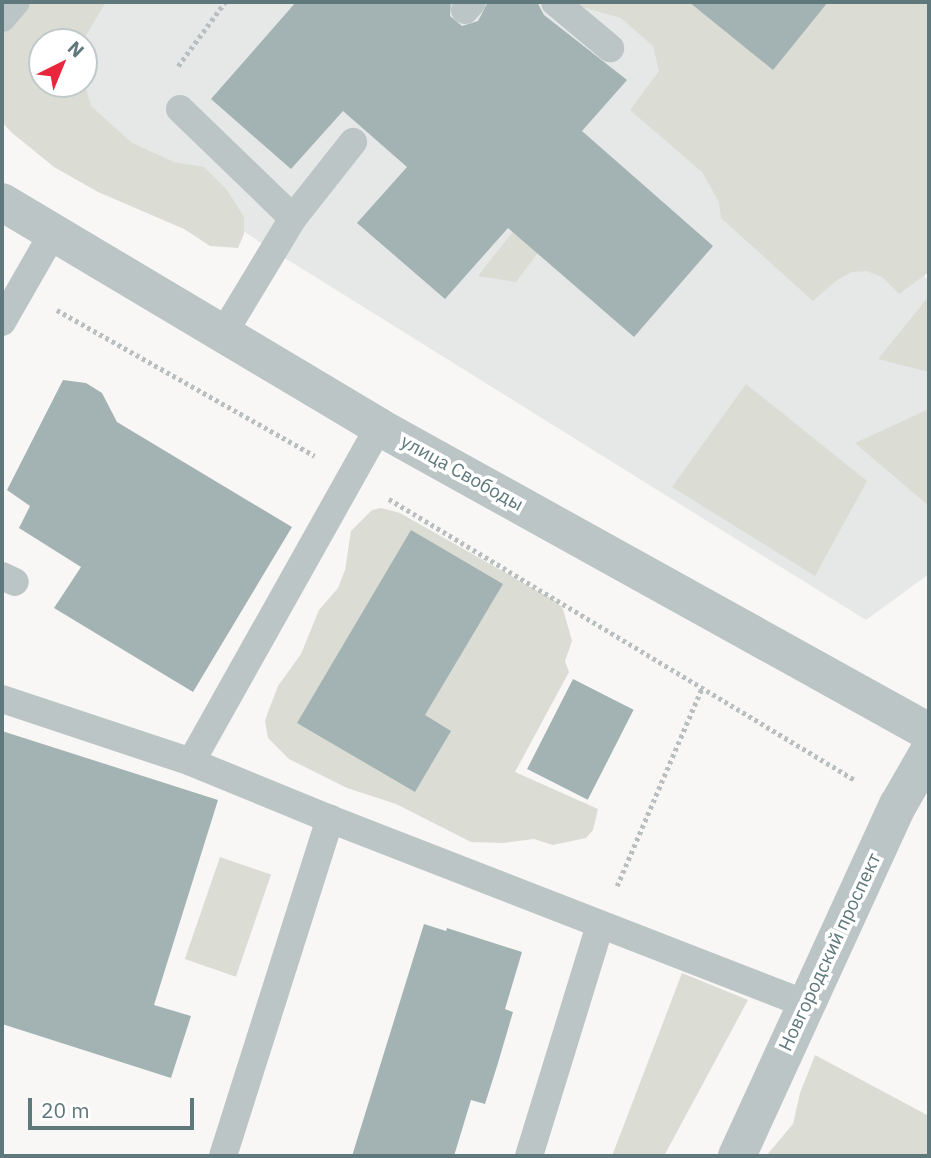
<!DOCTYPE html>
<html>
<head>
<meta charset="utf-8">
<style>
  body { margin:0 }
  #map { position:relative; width:931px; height:1158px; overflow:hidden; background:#f8f7f6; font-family:"IBM Plex Sans",sans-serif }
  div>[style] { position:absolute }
  .built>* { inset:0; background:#e6e7e7 }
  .green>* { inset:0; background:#dbddd4; transform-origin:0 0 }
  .building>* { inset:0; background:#a3b3b4; transform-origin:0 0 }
  .path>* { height:4.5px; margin-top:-2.25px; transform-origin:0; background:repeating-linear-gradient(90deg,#b9bfc0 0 3.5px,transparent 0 7px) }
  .service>* { height:28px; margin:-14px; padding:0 14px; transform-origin:14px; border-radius:14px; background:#bcc5c6 }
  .minor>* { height:38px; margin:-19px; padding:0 19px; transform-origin:19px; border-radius:19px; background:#bcc5c6 }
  span { translate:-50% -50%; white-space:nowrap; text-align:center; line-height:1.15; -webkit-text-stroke:7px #fff; paint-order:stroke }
  .street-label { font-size:19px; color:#5e787b }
  .frame { position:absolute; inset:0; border:4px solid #5e787b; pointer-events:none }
  .north { position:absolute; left:28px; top:28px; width:70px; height:70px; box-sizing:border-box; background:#fff; border:2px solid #bfc9ca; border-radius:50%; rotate:43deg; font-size:19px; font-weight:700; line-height:28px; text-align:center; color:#5e787b }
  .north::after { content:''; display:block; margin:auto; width:24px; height:32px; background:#e8263c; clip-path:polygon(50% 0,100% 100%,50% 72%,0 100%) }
  .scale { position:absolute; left:28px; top:1098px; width:166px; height:32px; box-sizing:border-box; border:4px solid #5e787b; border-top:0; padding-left:9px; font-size:21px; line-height:24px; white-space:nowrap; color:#5e787b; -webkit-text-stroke:5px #fff; paint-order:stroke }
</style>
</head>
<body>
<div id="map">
  <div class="built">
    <div style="clip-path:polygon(78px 2px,666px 2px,798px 153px,929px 281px,929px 574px,866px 620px,272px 250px,13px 80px,42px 84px,84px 84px,84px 42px,45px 42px)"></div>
  </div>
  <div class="green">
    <div style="clip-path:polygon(2px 2px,106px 2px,82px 42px,42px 42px,42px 84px,84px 84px,84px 81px,91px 106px,132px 143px,174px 162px,204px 167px,227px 190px,244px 217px,244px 234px,238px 248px,210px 246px,184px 229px,98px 192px,54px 167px,11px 132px,2px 122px)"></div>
    <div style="clip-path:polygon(564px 2px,929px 2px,929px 272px,899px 294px,882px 277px,867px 271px,852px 272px,837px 280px,813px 301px,721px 218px,719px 202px,702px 172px,630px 110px,659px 71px,653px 46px,621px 18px)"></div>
    <div style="clip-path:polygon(580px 197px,516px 282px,478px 276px,526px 215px)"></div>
    <div style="clip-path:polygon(929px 296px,929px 372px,878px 359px)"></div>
    <div style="clip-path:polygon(746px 384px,867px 481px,815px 576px,672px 487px)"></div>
    <div style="clip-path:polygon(929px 409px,929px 506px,855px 443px)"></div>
    <div style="clip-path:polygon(381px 508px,400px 513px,557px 602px,563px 609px,572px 641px,565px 661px,569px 672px,515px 772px,598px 809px,593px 830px,586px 838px,553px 845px,534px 839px,503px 843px,471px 842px,396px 804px,347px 788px,289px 759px,268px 738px,265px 721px,268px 712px,278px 686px,301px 654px,319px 610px,338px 588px,345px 570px,351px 531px,372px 510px)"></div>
    <div style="left:220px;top:857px;width:54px;height:108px;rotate:19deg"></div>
    <div style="clip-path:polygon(682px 973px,748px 1000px,664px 1156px,612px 1156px)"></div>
    <div style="clip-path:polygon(815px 1055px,929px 1116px,929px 1156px,766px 1156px,793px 1124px,800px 1093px)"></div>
  </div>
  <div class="building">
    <div style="clip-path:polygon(296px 2px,451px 2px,450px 16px,462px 26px,478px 21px,488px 2px,537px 2px,544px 15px,627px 80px,582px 131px,713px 246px,634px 337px,508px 228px,445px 299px,357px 223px,407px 167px,343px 111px,291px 169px,211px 99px)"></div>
    <div style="clip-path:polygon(689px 2px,828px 2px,773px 70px)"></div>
    <div style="clip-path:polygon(63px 380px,86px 383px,102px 393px,117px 422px,292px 527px,193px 692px,54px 608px,81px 567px,19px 528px,30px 506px,7px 490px)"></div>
    <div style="clip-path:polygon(411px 530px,503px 584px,425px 715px,451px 731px,415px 792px,297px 723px)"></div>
    <div style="left:573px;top:679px;width:68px;height:101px;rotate:27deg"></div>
    <div style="clip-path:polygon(2px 731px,218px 800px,154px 1005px,191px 1016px,171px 1078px,2px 1024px)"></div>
    <div style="clip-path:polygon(424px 924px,446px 931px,447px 928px,522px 952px,505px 1009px,513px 1012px,498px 1063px,485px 1104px,471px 1100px,454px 1156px,352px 1156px)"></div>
  </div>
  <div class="path">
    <div style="left:178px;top:66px;width:79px;rotate:-53.7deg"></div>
    <div style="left:57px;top:310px;width:296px;rotate:29.5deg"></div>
    <div style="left:389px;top:499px;width:544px;rotate:31.09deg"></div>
    <div style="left:617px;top:886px;width:215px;rotate:-66.8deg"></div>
  </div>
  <div class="service">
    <div style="left:555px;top:2px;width:72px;rotate:39.9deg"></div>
    <div style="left:465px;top:10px;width:11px;rotate:-49deg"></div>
    <div style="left:2px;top:18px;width:21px;rotate:-49deg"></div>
    <div style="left:180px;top:109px;width:157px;rotate:44deg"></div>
    <div style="left:293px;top:218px;width:135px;rotate:121.1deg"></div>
    <div style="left:293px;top:218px;width:97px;rotate:-51.7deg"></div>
    <div style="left:2px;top:322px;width:103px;rotate:-60.2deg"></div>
    <div style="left:2px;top:576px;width:14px;rotate:25deg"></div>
    <div style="left:2px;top:699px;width:199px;rotate:18.4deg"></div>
    <div style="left:330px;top:819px;width:150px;rotate:-157.7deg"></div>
    <div style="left:191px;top:762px;width:384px;rotate:-60.7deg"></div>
    <div style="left:223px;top:1156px;width:354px;rotate:-72.4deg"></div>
    <div style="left:330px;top:819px;width:511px;rotate:21.24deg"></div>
    <div style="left:529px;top:1156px;width:242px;rotate:-72.9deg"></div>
  </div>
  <div class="minor">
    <div style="left:2px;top:202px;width:439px;rotate:30.8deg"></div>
    <div style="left:379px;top:427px;width:629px;rotate:29.01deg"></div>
    <div style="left:737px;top:1156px;width:386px;rotate:-65.4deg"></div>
    <div style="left:898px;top:805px;width:62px;rotate:-60.1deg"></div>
  </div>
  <div class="street-label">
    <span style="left:462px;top:473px;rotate:29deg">улица Свободы</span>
    <span style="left:830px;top:952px;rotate:-65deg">Новгородский проспект</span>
  </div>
  <div class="frame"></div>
  <div class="north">N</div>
  <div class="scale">20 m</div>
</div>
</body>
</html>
